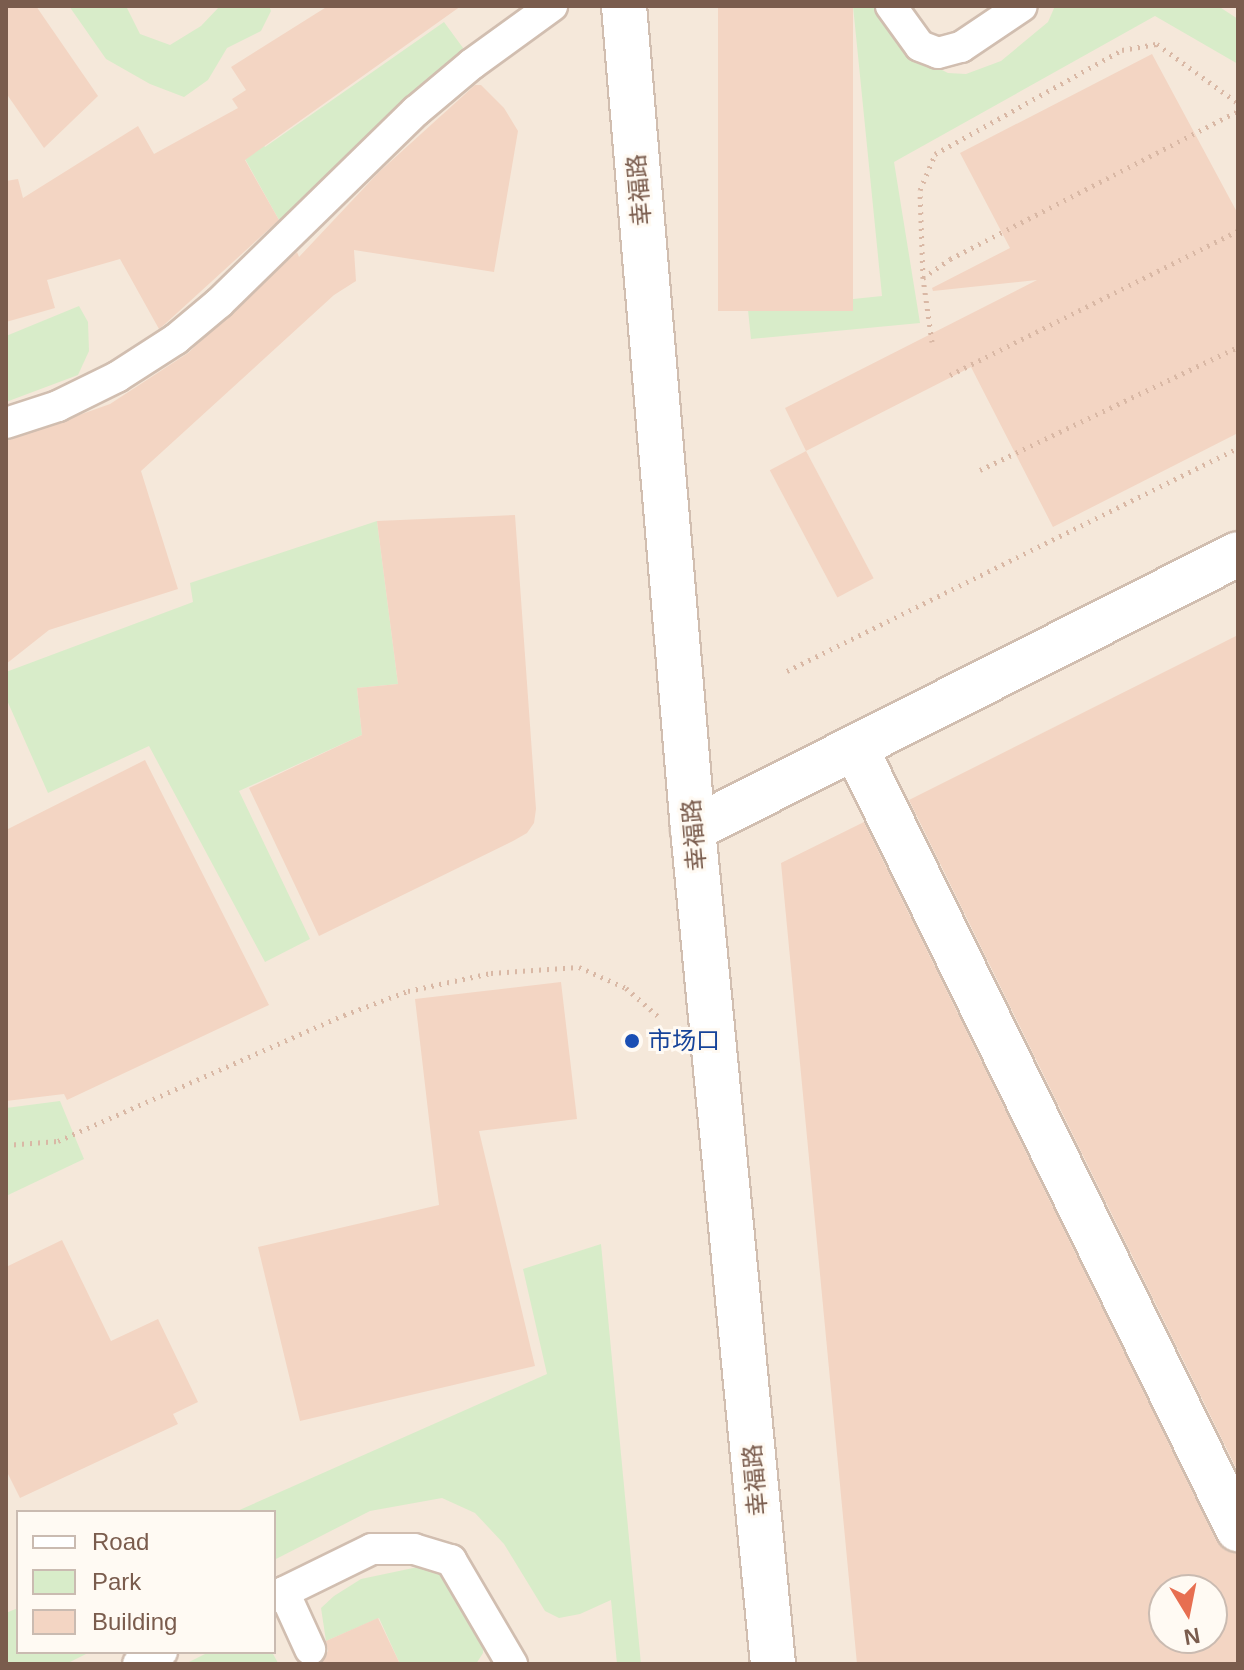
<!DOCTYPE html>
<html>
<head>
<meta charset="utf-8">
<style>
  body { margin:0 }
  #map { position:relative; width:1244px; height:1670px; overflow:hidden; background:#fdf6ec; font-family:Arial,"Noto Sans SC",sans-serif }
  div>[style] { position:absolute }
  .residential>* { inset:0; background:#f5e8da }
  .green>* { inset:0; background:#d8ecc9 }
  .building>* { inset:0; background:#f3d5c3; transform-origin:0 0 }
  .path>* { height:5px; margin-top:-2.5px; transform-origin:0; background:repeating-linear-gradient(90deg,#d9b8a5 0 2px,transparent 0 8px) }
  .roads { filter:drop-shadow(2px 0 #d1beb0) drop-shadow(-2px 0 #d1beb0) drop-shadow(0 2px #d1beb0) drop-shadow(0 -2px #d1beb0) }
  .service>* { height:30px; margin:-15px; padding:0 15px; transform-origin:15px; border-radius:15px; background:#fff }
  .minor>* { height:44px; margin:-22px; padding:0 22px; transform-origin:22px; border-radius:22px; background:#fff }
  .secondary>* { height:44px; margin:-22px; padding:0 22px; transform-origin:22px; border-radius:22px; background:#fff }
  .dots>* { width:22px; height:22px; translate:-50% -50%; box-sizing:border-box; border:4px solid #fffaf3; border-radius:50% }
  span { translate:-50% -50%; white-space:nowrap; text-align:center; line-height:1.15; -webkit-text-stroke:6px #fffaf3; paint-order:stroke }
  .street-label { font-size:24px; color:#7a5c4d }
  .transit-label { font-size:24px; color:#164399 }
  .left { translate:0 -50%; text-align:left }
  .frame { position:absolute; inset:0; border:8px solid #7a5c4d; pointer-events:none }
  .legend { position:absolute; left:16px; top:1510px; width:260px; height:144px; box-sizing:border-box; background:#fffaf3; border:2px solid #cabbb1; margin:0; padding:10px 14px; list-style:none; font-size:24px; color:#7a5c4d }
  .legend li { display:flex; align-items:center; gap:16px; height:40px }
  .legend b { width:40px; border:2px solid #cabbb1 }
  .north { position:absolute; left:1148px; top:1574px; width:80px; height:80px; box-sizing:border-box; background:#fffaf3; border:2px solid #cabbb1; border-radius:50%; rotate:170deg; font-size:22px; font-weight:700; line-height:32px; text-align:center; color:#7a5c4d }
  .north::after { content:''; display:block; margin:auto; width:28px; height:36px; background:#e76f51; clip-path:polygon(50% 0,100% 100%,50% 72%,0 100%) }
</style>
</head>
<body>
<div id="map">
  <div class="residential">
    <div style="clip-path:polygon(evenodd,6px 6px,1238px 6px,1238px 1664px,6px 1664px,6px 6px,18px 1512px,274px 1512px,274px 1652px,18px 1652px,18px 1512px,6px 6px,1164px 1590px,1212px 1590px,1212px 1638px,1164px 1638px,1164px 1590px)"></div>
  </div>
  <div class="green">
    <div style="clip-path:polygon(69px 6px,126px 6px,140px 34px,170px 45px,201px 26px,220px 6px,269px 6px,271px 11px,261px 31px,227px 48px,208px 80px,184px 97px,150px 84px,106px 59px)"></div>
    <div style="clip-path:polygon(853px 6px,904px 6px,930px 64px,948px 73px,966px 74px,1001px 61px,1048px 22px,1055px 6px,1218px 6px,1238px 19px,1238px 64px,1155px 16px,894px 162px,920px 323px,751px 339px,748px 310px,882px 296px)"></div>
    <div style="clip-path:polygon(444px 22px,466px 52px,321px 188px,279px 220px,240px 150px,259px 138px,265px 147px)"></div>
    <div style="clip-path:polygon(79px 306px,88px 322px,89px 351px,78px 375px,6px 402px,6px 336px)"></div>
    <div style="clip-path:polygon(377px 521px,398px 684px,357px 688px,362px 735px,239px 791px,310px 939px,265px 962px,149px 746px,48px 793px,6px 698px,6px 672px,193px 602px,190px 583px)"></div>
    <div style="clip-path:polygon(60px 1101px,84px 1159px,6px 1196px,6px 1108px)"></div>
    <div style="clip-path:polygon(601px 1244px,641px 1664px,617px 1664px,611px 1600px,580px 1614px,559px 1618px,545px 1611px,504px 1544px,475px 1513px,442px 1498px,370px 1511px,274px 1560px,274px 1512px,235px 1512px,547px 1374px,523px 1269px)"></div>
    <div style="clip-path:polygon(418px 1567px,438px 1571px,474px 1616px,483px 1632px,483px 1653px,476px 1664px,400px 1664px,379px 1618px,326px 1641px,321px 1608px,334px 1596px,361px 1579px)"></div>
    <div style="clip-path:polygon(18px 1608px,18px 1652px,90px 1652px,66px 1664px,6px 1664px,6px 1613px)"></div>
    <div style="clip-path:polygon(209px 1652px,272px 1652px,278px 1663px,185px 1664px)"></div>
  </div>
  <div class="building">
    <div style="clip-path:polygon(6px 6px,36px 6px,98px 96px,44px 148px,6px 93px)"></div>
    <div style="clip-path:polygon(328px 6px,461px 6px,245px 160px,279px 220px,165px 324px,159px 329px,120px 259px,47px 280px,55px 308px,6px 322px,6px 181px,18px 179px,23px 198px,138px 126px,154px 154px,238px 108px,232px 99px,246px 90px,231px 67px)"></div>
    <div style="left:718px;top:6px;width:135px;height:305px"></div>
    <div style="clip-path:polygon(1152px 54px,1238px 214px,1238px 433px,1053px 527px,971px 367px,806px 451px,785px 408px,1037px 280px,933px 291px,932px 288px,1010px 248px,960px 153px)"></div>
    <div style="clip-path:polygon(475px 85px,481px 85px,504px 108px,518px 131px,494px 272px,354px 250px,356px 281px,334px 295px,141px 471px,178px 589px,49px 630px,6px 664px,6px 441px,110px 404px,188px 353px,297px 252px,299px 257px,379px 172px)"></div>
    <div style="left:806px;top:451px;width:144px;height:41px;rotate:62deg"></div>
    <div style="clip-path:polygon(515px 515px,536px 809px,534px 823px,527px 833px,513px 841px,319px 936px,249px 788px,362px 735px,357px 688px,398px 684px,377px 521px)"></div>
    <div style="clip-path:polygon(1238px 635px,1238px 1472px,909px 800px)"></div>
    <div style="clip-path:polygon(145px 760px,269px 1005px,67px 1100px,64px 1094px,6px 1101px,6px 830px)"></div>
    <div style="clip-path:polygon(evenodd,864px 822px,1216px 1540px,1225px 1550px,1238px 1554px,1238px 1664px,857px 1664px,781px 863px,864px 822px,1164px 1590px,1212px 1590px,1212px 1638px,1164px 1638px,1164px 1590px)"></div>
    <div style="clip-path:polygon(561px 982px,577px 1119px,479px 1131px,535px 1366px,300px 1421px,258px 1247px,439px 1205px,415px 999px)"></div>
    <div style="clip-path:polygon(62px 1240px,111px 1341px,158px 1319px,198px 1402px,173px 1414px,178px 1424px,20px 1498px,6px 1470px,6px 1267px)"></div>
    <div style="clip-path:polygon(378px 1618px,400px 1664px,319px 1664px,328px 1651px,326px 1641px)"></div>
  </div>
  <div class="path">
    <div style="left:923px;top:278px;width:88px;rotate:-92deg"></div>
    <div style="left:920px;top:190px;width:39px;rotate:-67deg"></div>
    <div style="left:935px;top:154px;width:214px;rotate:-29.1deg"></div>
    <div style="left:1122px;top:50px;width:36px;rotate:-10deg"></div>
    <div style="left:1157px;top:44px;width:100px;rotate:36.1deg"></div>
    <div style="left:932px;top:342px;width:65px;rotate:-98deg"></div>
    <div style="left:923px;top:278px;width:33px;rotate:-35deg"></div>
    <div style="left:950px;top:259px;width:324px;rotate:-27.2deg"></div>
    <div style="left:950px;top:375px;width:322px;rotate:-26.6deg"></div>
    <div style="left:980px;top:470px;width:286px;rotate:-25.5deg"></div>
    <div style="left:787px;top:671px;width:503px;rotate:-26.31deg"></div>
    <div style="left:6px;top:1145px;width:52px;rotate:-4.4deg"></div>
    <div style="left:58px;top:1141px;width:313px;rotate:-23.8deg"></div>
    <div style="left:344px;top:1015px;width:68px;rotate:-20.6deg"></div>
    <div style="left:408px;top:991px;width:85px;rotate:-12.2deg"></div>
    <div style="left:491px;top:973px;width:88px;rotate:-3.9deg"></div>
    <div style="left:579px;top:967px;width:51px;rotate:24.1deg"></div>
    <div style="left:626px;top:988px;width:44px;rotate:41.3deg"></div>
  </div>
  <div class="roads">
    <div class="service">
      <div style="left:891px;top:6px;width:49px;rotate:54.1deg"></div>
      <div style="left:920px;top:46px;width:19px;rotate:21deg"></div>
      <div style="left:938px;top:53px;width:24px;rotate:-15deg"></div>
      <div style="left:961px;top:47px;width:73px;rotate:-33.9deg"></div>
      <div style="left:6px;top:423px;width:55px;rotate:-18.1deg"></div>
      <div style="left:58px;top:406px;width:66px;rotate:-26.2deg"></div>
      <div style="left:117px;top:377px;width:70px;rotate:-32.8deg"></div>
      <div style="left:176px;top:339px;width:56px;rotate:-39.9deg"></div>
      <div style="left:219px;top:303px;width:275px;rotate:-44.3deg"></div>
      <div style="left:416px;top:111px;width:73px;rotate:-40deg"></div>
      <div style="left:472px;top:64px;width:99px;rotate:-35.9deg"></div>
      <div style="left:284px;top:1592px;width:63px;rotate:65.5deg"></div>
      <div style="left:274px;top:1597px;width:109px;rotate:-26.1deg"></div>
      <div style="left:372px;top:1549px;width:42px"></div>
      <div style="left:414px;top:1549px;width:39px;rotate:17deg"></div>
      <div style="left:451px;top:1560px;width:121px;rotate:59.6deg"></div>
      <div style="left:138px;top:1664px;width:27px;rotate:-27deg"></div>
    </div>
    <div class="minor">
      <div style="left:855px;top:747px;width:871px;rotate:63.91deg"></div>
      <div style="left:693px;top:829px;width:610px;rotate:-26.77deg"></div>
    </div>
    <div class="secondary">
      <div style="left:624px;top:6px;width:826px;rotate:85.21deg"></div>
      <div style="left:693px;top:829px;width:839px;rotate:84.53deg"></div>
    </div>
  </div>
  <div class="dots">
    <div style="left:632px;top:1041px;background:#1a4fb4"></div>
  </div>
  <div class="street-label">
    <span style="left:639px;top:190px;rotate:-95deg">幸福路</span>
    <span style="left:694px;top:835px;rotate:-95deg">幸福路</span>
    <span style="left:755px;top:1480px;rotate:-95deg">幸福路</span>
  </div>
  <div class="transit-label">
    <span class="left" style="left:648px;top:1041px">市场口</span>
  </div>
  <div class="frame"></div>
  <ul class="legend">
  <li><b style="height:10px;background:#fff"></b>Road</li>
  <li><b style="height:22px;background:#d8ecc9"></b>Park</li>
  <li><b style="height:22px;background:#f3d5c3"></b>Building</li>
  </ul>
  <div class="north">N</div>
</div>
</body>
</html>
